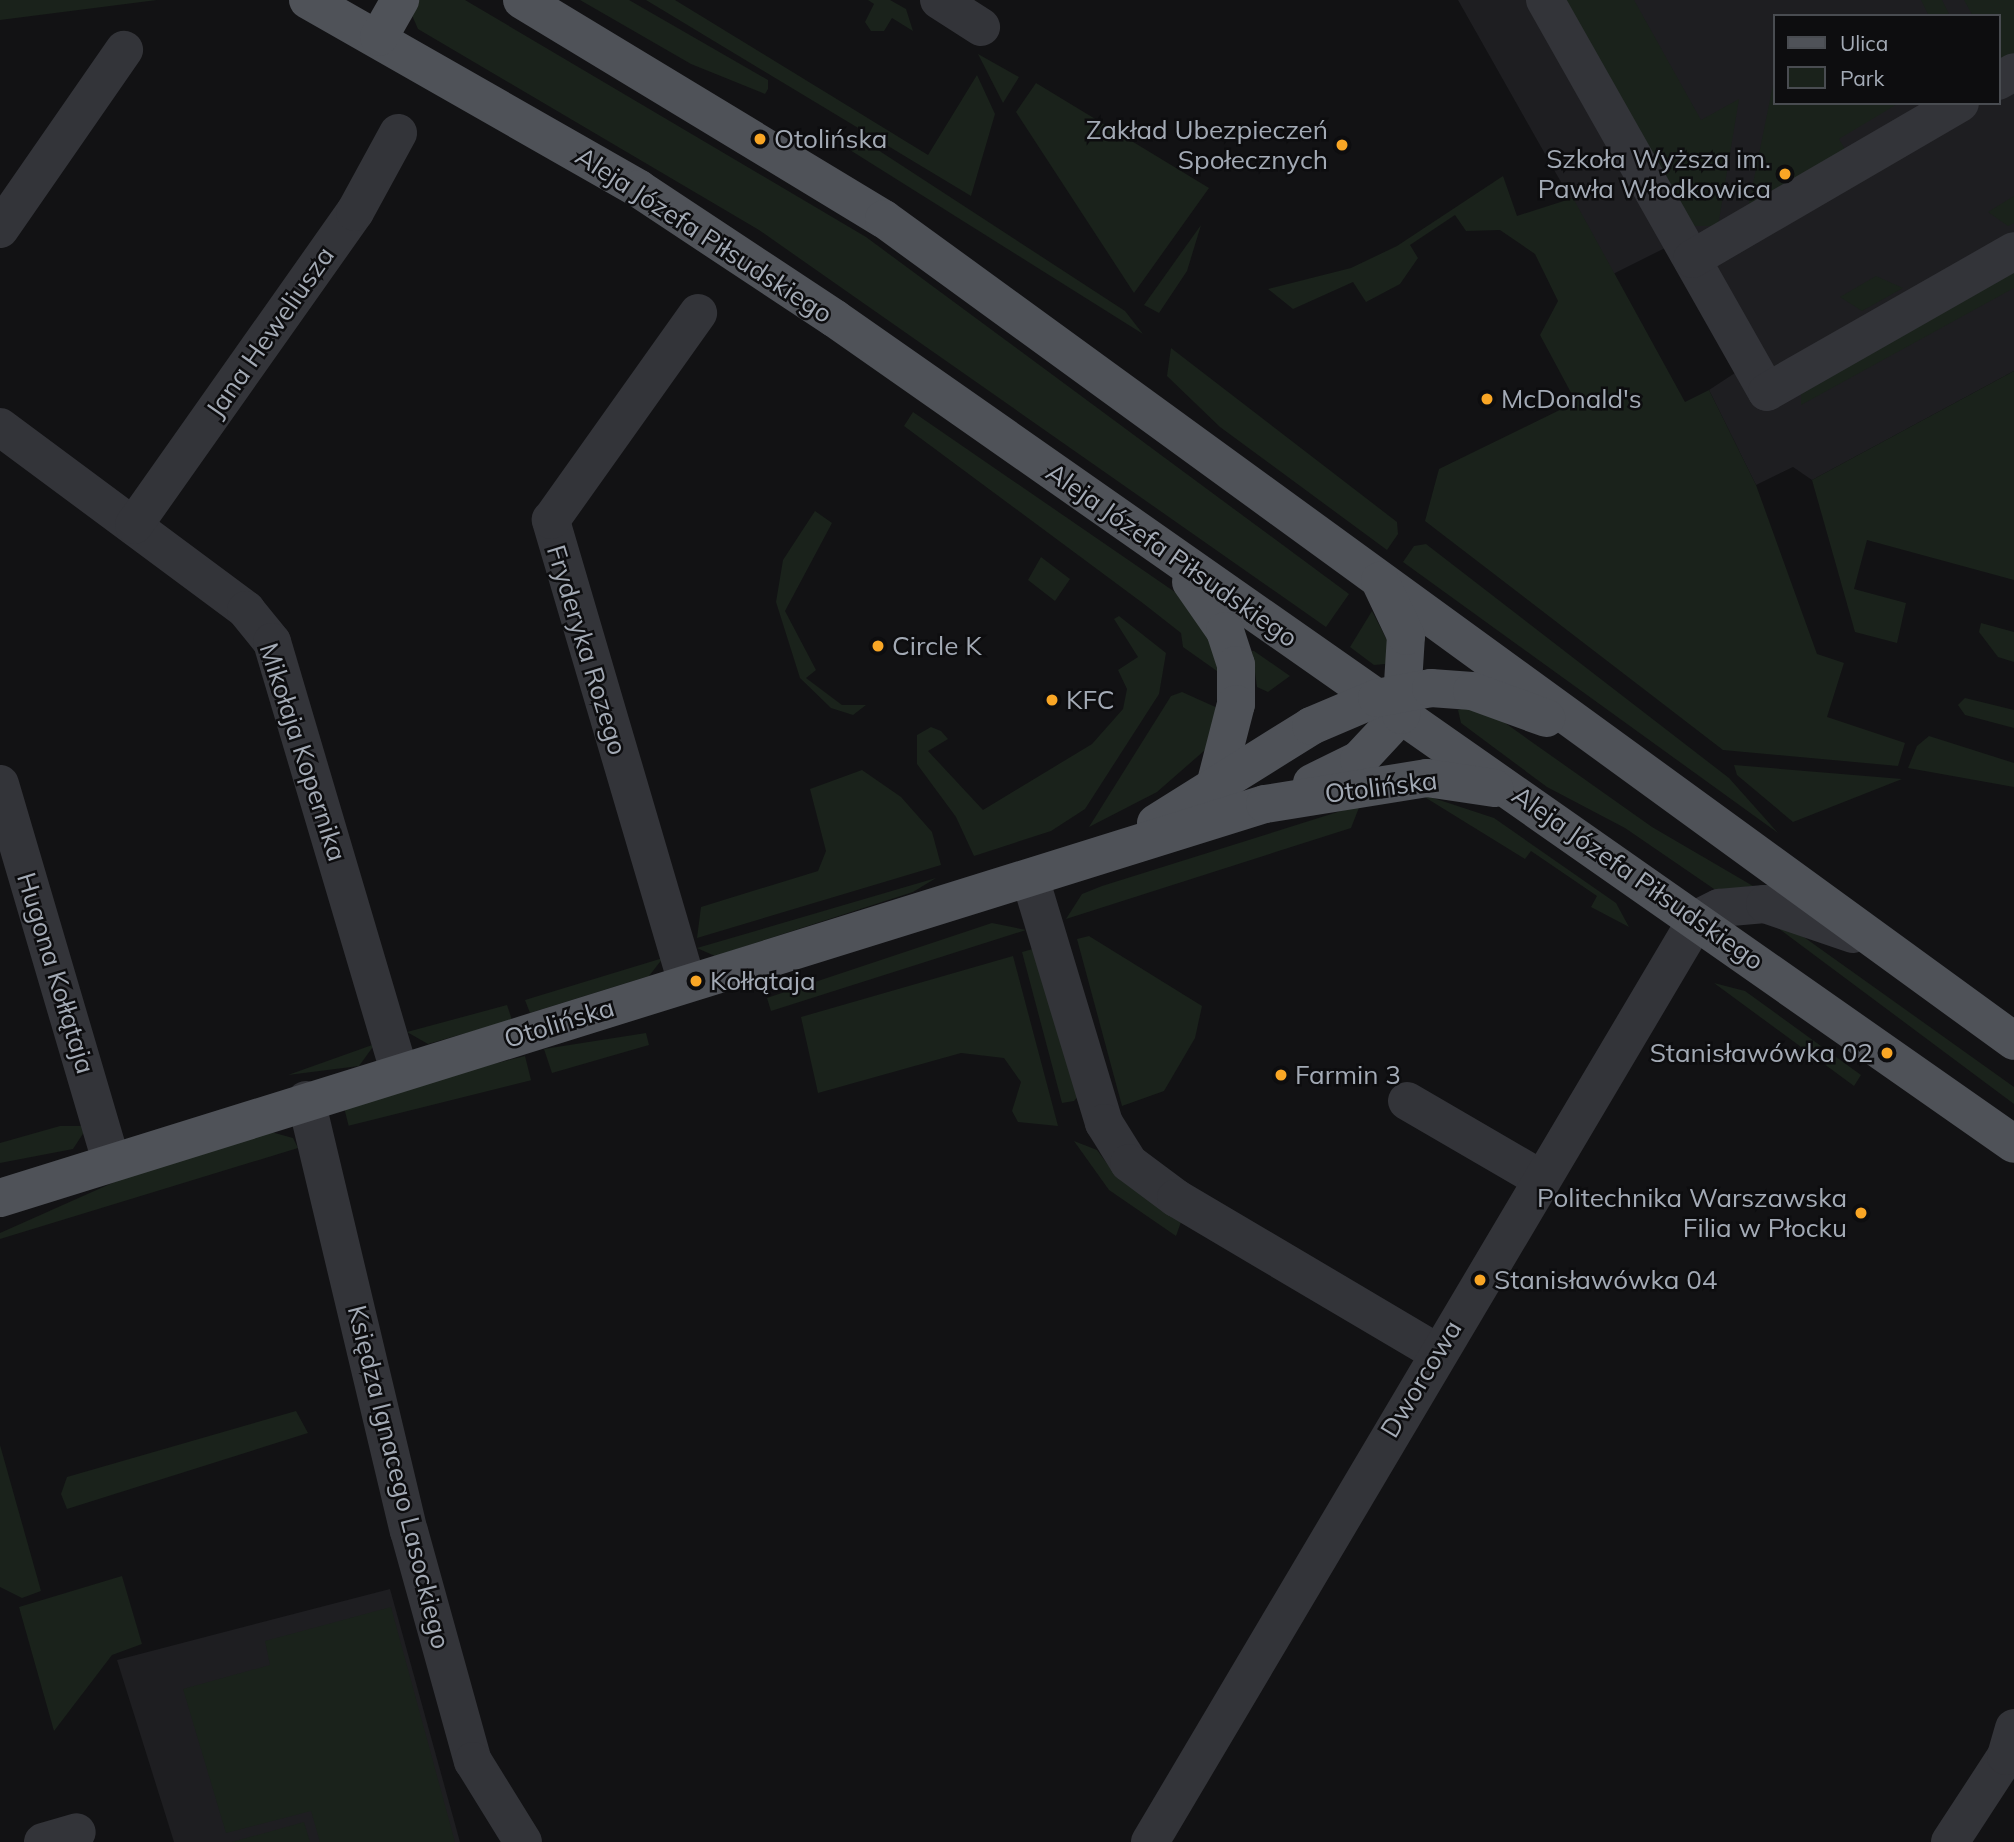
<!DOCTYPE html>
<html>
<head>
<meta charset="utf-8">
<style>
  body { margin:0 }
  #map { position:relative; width:2014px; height:1842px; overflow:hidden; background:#121214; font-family:Mulish,sans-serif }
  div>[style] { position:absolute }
  .built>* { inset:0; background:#1e1e21 }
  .green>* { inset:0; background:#1a221b; transform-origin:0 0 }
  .minor>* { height:38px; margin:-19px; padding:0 19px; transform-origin:19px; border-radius:19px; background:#333439 }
  .major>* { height:38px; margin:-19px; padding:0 19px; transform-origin:19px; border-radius:19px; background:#4f5258 }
  .dots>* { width:19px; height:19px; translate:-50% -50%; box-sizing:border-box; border:4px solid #0d0d0f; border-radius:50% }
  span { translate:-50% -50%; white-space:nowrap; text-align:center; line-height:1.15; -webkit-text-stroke:5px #0d0d0f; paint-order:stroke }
  .poi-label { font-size:26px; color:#a3aab5 }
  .right { translate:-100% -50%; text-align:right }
  .left { translate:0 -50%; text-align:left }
  .street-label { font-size:26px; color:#a3aab5 }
  .legend { position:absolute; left:1773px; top:14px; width:228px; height:91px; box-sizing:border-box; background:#0d0d0f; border:2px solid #494c51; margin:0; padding:9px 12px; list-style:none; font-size:21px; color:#a3aab5 }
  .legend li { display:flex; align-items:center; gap:14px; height:35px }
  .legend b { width:35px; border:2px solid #494c51 }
</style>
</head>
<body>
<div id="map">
  <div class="built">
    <div style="clip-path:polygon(evenodd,1458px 0,2014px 0,2014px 371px,1812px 480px,1793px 467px,1756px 485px,1709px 390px,1741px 369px,1669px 246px,1613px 274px,1458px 0,1774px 16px,1998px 16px,1998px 103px,1774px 103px,1774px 16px)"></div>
    <div style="clip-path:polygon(390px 1589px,460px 1842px,174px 1842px,117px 1660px)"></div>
  </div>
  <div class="green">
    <div style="clip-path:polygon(0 0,157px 0,0 20px)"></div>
    <div style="clip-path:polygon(415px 0,465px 0,866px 237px,1349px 594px,1326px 627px,759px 230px,418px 29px,411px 13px)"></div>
    <div style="clip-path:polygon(580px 0,629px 0,768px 80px,768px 89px,765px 94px,691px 64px)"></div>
    <div style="clip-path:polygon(646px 0,675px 0,928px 155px,977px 75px,995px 114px,971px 196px)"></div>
    <div style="clip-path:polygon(868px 0,890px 0,906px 9px,913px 31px,892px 18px,884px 31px,871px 31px,865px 22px,874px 4px)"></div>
    <div style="clip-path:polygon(1556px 0,1634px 0,1701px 120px,1739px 99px,1718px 226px,1690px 226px)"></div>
    <div style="clip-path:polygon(1921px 0,1942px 0,1950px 16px,1929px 16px)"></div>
    <div style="clip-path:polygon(1964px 0,2014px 0,2014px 58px,1998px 60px,1998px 16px,1973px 16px)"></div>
    <div style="clip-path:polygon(978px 54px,1019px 77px,1003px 103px)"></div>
    <div style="clip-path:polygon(1774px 80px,1774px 103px,1899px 103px,1839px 139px,1846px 151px,1748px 208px)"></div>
    <div style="clip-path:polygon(1036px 83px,1209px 188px,1134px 293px,1016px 112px)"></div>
    <div style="clip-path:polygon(855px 135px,1125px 311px,1143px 334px,842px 145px)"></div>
    <div style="clip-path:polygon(1503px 176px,1517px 216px,1573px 198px,1685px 402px,1709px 390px,1756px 485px,1817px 654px,1844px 663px,1827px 717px,1905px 743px,1898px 766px,1723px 750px,1425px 521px,1439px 469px,1576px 402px,1540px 335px,1558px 301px,1535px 254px,1500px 230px,1466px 231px,1455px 215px,1410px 245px,1418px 258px,1400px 284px,1366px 302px,1353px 282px,1293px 309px,1268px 289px,1351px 268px,1397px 246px)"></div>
    <div style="clip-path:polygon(2014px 196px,2014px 223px,2008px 226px,1988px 212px)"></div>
    <div style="clip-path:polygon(1201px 225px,1187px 271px,1159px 313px,1144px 305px)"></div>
    <div style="clip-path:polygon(2014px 272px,2014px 288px,1801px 405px,1801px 394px)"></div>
    <div style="clip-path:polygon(1876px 276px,1903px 288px,1862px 311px,1840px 297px)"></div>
    <div style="clip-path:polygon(1171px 348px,1397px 522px,1398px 534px,1387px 550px,1220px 427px,1167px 376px)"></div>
    <div style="clip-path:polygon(2014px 371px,2014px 580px,1867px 540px,1854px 589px,1906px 603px,1897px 643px,1855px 632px,1812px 480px)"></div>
    <div style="clip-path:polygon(913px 412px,1188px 601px,1201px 616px,1224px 676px,1183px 647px,1181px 633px,1144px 604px,904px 426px)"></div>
    <div style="clip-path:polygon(815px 511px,832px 523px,785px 611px,816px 670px,806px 678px,842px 705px,866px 705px,853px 715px,831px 708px,800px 678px,776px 602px,783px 560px)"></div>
    <div style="clip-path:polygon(1426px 544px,1729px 778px,1778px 833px,1403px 562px,1414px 546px)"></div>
    <div style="clip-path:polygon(1041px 557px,1070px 579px,1055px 601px,1028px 580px)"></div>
    <div style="clip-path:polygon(1372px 611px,1391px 648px,1385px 664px,1374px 665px,1350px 647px)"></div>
    <div style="clip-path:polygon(1119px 616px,1166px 653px,1159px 694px,1085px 809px,1051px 831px,974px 856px,956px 817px,917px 764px,917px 735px,931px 727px,941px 731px,948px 739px,928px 751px,983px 810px,1092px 744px,1123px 709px,1127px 689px,1118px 670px,1138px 657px,1114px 619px)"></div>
    <div style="clip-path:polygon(1981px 623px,2014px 632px,2014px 662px,1998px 657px,1979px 632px)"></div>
    <div style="clip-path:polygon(1252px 651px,1254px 651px,1290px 676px,1268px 692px,1257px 687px)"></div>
    <div style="clip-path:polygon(1182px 692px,1222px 710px,1205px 750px,1157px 792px,1089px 827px,1171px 696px)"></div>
    <div style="clip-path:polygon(1965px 698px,2014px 710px,2014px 728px,1965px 715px,1958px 705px)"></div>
    <div style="clip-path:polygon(1468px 707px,1498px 718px,1652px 827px,1753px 886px,1717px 891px,1625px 828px,1547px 787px,1461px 723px,1458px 710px)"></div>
    <div style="clip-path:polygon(1929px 736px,2014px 763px,2014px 787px,1908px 768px,1917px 746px)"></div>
    <div style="clip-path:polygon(1734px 765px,1902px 779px,1793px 822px,1737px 775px)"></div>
    <div style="clip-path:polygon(862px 770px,901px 797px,932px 832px,941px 865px,697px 938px,701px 907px,818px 871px,826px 851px,810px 789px)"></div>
    <div style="clip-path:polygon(1418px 793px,1494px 818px,1616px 903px,1629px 927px,1591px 907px,1597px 896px,1531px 851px,1525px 859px)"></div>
    <div style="clip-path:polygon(1360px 805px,1351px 828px,1066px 919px,1082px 894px,1102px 886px)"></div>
    <div style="clip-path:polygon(936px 878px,913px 892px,715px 956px,697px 948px)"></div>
    <div style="clip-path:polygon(1770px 922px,1794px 930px,2014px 1087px,2014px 1104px)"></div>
    <div style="clip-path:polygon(992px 923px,1026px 930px,771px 1011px,767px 998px)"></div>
    <div style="clip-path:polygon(1089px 936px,1202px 1006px,1195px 1038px,1164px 1091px,1122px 1106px,1077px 939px)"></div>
    <div style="clip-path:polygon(1040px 947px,1080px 1094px,1074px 1101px,1062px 1103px,1022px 952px)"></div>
    <div style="clip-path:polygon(1013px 956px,1058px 1126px,1018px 1122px,1012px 1111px,1021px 1082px,1004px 1058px,961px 1053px,818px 1093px,801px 1017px)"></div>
    <div style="clip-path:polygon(663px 958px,649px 976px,530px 1013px,525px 1000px)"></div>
    <div style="clip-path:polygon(1714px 983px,1745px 991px,1861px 1075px,1854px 1086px)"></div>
    <div style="clip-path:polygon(507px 1005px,512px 1020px,428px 1044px,407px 1032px)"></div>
    <div style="clip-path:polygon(646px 1033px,649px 1045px,552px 1073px,544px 1049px)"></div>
    <div style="clip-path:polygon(375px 1044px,359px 1066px,288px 1075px)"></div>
    <div style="left:525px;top:1056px;width:25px;height:188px;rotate:76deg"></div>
    <div style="clip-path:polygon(60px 1126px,88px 1126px,73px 1149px,0 1163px,0 1143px)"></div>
    <div style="clip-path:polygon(271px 1132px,293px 1138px,298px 1148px,0 1239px,0 1233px,137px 1172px)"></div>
    <div style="clip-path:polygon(1074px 1141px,1097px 1150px,1114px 1173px,1181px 1222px,1176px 1236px,1109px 1190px)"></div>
    <div style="clip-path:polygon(296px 1411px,308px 1433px,67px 1509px,61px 1494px,67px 1477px)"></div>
    <div style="clip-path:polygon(0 1445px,41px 1591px,22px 1598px,0 1587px)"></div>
    <div style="clip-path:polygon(122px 1576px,142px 1644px,112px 1655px,54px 1731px,19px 1607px)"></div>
    <div style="clip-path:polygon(391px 1607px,455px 1842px,320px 1842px,311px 1811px,226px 1833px,183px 1689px,270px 1665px,265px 1641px)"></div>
    <div style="clip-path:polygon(304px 1822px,310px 1842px,232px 1842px)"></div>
  </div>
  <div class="minor">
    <div style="left:939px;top:0;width:50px;rotate:32.7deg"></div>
    <div style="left:1545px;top:0;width:450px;rotate:60.5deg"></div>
    <div style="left:1767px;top:392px;width:284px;rotate:-29.7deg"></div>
    <div style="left:1998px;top:81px;width:18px;rotate:-29deg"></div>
    <div style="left:0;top:229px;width:218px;rotate:-55.3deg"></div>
    <div style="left:1692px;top:259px;width:310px;rotate:-30.2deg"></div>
    <div style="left:0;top:427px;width:307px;rotate:36.6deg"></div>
    <div style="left:246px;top:610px;width:41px;rotate:50.9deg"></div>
    <div style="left:272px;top:642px;width:448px;rotate:73.5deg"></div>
    <div style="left:134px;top:525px;width:383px;rotate:-54.8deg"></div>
    <div style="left:355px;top:212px;width:90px;rotate:-61.4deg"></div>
    <div style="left:0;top:784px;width:393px;rotate:73.6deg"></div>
    <div style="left:1030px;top:878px;width:256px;rotate:73.2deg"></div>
    <div style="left:1104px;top:1123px;width:47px;rotate:58deg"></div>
    <div style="left:1129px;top:1163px;width:59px;rotate:36.7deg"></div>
    <div style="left:1176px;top:1198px;width:302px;rotate:30.6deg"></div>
    <div style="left:687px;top:983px;width:483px;rotate:-106.4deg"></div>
    <div style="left:551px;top:520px;width:254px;rotate:-54.6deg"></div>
    <div style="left:306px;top:1100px;width:443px;rotate:76.6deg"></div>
    <div style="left:409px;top:1531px;width:239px;rotate:74.5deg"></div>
    <div style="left:473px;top:1761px;width:95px;rotate:58.3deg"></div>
    <div style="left:1407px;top:1101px;width:155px;rotate:30.2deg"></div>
    <div style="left:43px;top:1842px;width:35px;rotate:-16deg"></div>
    <div style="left:1150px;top:1842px;width:1073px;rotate:-59.35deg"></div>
    <div style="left:1697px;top:919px;width:25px;rotate:-27deg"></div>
    <div style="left:1719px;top:908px;width:46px;rotate:-5deg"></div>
    <div style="left:1765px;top:904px;width:93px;rotate:18.8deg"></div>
    <div style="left:1950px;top:1842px;width:103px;rotate:-56.9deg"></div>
    <div style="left:2006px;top:1756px;width:29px;rotate:-74deg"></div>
  </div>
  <div class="major">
    <div style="left:308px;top:0;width:381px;rotate:29.7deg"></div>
    <div style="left:639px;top:189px;width:234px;rotate:33.5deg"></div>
    <div style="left:834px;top:318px;width:1440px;rotate:34.99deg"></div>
    <div style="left:522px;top:0;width:423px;rotate:31.2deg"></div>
    <div style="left:884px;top:219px;width:1397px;rotate:36.03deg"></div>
    <div style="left:379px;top:37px;width:43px;rotate:-60.4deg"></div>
    <div style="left:1191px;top:582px;width:60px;rotate:55.2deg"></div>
    <div style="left:1225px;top:631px;width:36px;rotate:72deg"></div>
    <div style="left:1236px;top:665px;width:39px;rotate:90deg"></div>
    <div style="left:1236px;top:704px;width:85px;rotate:104.4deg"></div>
    <div style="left:1312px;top:783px;width:52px;rotate:-26.1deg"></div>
    <div style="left:1359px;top:760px;width:62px;rotate:-47deg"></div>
    <div style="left:1401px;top:715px;width:79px;rotate:-86.4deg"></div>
    <div style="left:1406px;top:636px;width:61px;rotate:-115.3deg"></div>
    <div style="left:1156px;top:823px;width:183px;rotate:-32deg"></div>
    <div style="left:1311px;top:726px;width:72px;rotate:-23deg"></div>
    <div style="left:1377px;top:698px;width:55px;rotate:-10.5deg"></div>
    <div style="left:1431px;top:688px;width:41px;rotate:4.2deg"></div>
    <div style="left:1472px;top:691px;width:79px;rotate:20deg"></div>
    <div style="left:0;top:1198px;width:1325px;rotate:-17.3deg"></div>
    <div style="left:1265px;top:804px;width:164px;rotate:-9.1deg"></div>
    <div style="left:1427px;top:778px;width:68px;rotate:8.5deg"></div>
  </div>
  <div class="dots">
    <div style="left:760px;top:139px;background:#f9a625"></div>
    <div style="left:1342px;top:145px;background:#f9a625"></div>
    <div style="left:1785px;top:174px;background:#f9a625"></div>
    <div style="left:1487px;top:399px;background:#f9a625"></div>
    <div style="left:878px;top:646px;background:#f9a625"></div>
    <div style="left:1052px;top:700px;background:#f9a625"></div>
    <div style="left:696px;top:981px;background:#f9a625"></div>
    <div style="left:1887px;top:1053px;background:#f9a625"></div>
    <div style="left:1281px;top:1075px;background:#f9a625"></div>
    <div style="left:1861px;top:1213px;background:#f9a625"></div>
    <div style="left:1480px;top:1280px;background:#f9a625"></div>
  </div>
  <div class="poi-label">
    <span class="right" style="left:1328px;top:145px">Zakład Ubezpieczeń<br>Społecznych</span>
    <span class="left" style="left:774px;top:139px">Otolińska</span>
    <span class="right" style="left:1771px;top:174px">Szkoła Wyższa im.<br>Pawła Włodkowica</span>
    <span class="left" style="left:1501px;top:399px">McDonald's</span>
    <span class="left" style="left:892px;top:646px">Circle K</span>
    <span class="left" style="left:1066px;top:700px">KFC</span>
    <span class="left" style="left:710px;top:981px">Kołłątaja</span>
    <span class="right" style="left:1873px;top:1053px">Stanisławówka 02</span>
    <span class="left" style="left:1295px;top:1075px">Farmin 3</span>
    <span class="right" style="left:1847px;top:1213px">Politechnika Warszawska<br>Filia w Płocku</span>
    <span class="left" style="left:1494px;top:1280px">Stanisławówka 04</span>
  </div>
  <div class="street-label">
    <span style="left:704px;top:235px;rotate:33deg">Aleja Józefa Piłsudskiego</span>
    <span style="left:270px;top:332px;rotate:-55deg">Jana Heweliusza</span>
    <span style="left:1172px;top:555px;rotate:35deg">Aleja Józefa Piłsudskiego</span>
    <span style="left:587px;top:650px;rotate:73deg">Fryderyka Rozego</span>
    <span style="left:303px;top:752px;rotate:72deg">Mikołaja Kopernika</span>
    <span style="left:1381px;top:787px;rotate:-7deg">Otolińska</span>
    <span style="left:1638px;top:878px;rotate:35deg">Aleja Józefa Piłsudskiego</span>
    <span style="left:56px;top:973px;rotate:73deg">Hugona Kołłątaja</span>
    <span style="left:559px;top:1023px;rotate:-17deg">Otolińska</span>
    <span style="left:1421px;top:1379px;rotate:-59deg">Dworcowa</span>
    <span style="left:399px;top:1477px;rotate:76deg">Księdza Ignacego Lasockiego</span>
  </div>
  <ul class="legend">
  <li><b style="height:9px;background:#4f5258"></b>Ulica</li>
  <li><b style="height:19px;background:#1a221b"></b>Park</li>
  </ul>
</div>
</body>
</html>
